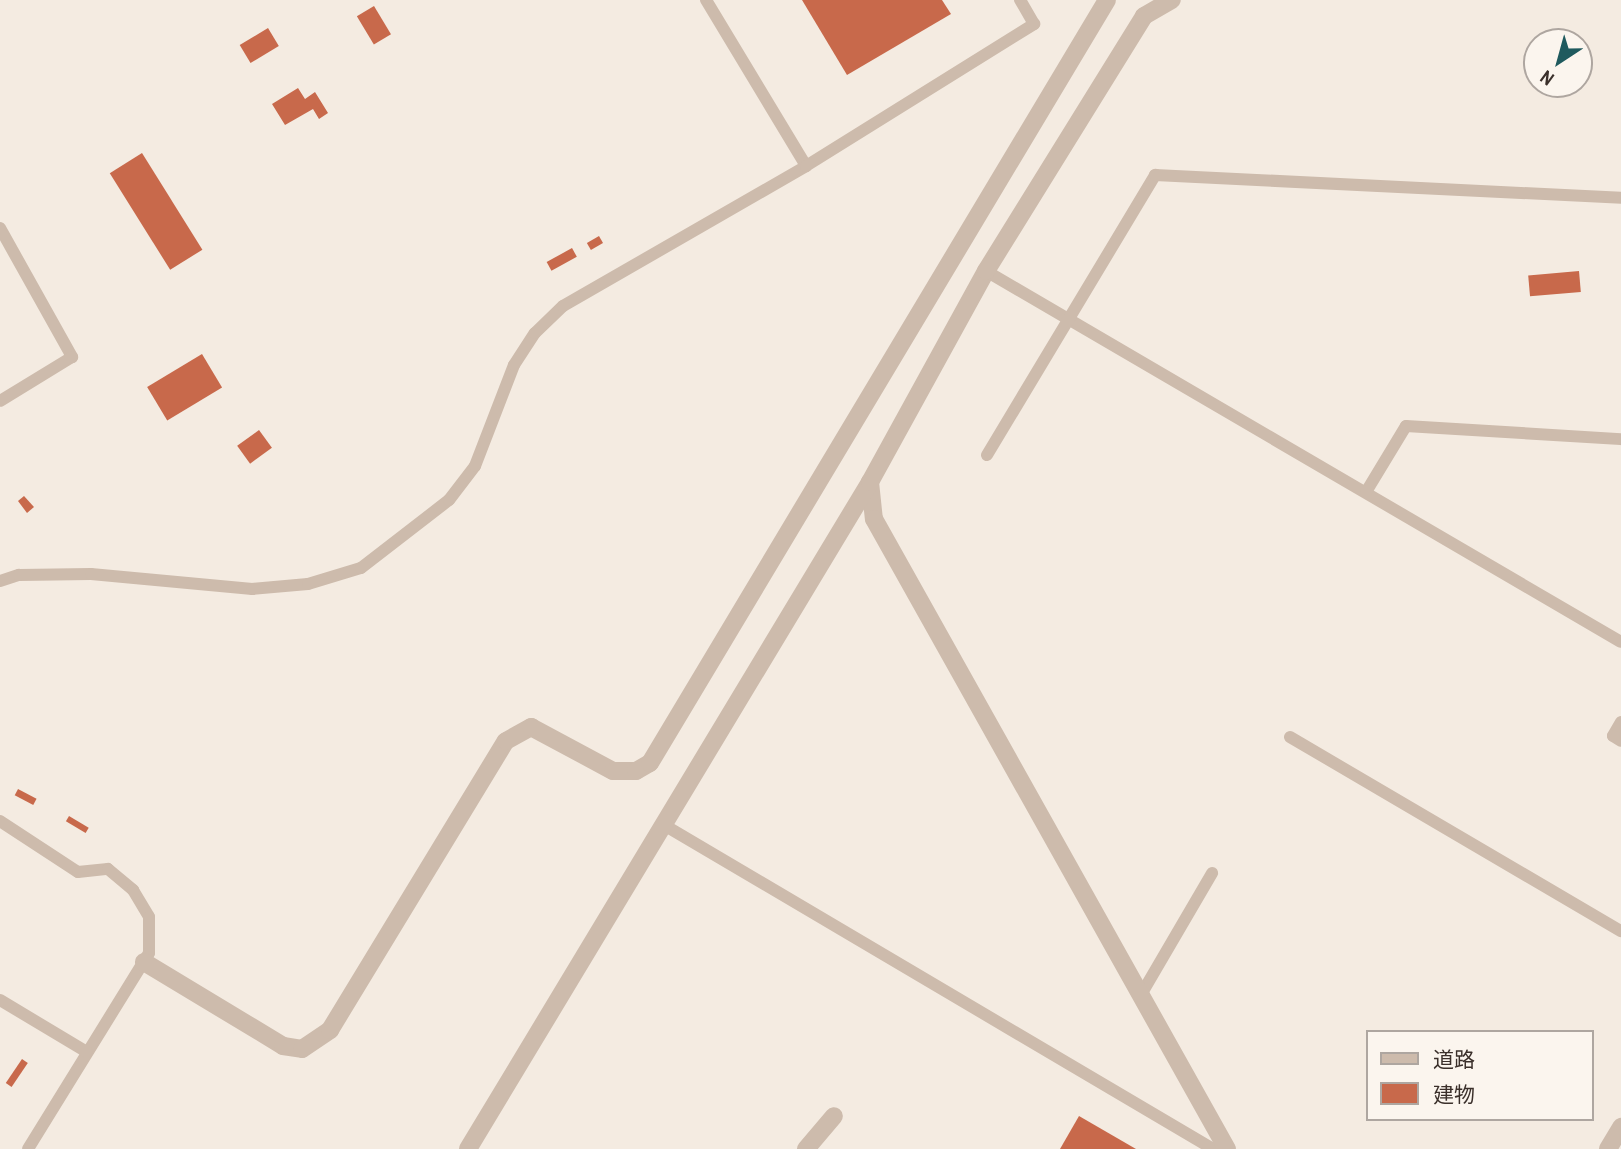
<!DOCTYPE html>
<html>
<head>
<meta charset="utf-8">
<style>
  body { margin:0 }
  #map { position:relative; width:1621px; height:1149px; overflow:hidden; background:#f4ebe1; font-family:"Archivo Narrow","Noto Sans JP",sans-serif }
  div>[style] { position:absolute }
  .building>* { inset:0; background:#c8694b; transform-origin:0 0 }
  .service>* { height:12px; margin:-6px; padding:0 6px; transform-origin:6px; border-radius:6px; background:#cdbbac }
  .pedestrian>* { height:18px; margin:-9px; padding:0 9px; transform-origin:9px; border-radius:9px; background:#cdbbac }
  .minor>* { height:18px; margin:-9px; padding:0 9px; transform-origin:9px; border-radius:9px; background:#cdbbac }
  span { translate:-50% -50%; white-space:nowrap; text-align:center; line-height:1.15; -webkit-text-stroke:5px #fbf5ee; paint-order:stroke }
  .legend { position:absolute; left:1366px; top:1030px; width:228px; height:91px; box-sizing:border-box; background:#fbf5ee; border:2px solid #aea6a0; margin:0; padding:9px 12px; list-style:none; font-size:21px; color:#3b302b }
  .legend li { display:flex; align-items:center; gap:14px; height:35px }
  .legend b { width:35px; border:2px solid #aea6a0 }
  .north { position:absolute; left:1523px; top:28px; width:70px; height:70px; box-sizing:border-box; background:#fbf5ee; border:2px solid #aea6a0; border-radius:50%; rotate:216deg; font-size:19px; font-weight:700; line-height:28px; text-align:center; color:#3b302b }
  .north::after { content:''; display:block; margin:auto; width:24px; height:32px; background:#1f5a5e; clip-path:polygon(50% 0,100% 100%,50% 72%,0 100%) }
</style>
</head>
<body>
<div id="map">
  <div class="building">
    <div style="clip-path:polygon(802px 0,942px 0,951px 14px,847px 75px)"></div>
    <div style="left:374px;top:6px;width:33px;height:20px;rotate:59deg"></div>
    <div style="left:268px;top:28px;width:21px;height:33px;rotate:59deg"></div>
    <div style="clip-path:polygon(298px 88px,305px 99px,315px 92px,328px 113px,319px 119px,313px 109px,285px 125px,272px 104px)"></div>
    <div style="left:142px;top:153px;width:114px;height:38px;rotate:58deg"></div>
    <div style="left:599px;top:236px;width:8px;height:14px;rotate:60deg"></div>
    <div style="left:572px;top:248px;width:10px;height:29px;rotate:61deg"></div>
    <div style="left:1579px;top:271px;width:21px;height:51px;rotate:85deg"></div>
    <div style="left:202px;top:354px;width:39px;height:64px;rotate:59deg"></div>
    <div style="left:259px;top:430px;width:22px;height:27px;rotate:54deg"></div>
    <div style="clip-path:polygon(24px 496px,34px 507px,27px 513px,18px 501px)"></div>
    <div style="left:18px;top:789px;width:21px;height:7px;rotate:28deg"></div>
    <div style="left:69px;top:816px;width:23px;height:6px;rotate:31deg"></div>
    <div style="left:22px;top:1059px;width:7px;height:29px;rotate:34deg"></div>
    <div style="clip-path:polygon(1079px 1116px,1136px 1149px,1060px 1149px)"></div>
  </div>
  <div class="service">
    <div style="left:706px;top:0;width:194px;rotate:58.9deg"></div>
    <div style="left:0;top:228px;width:148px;rotate:60.8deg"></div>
    <div style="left:72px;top:357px;width:84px;rotate:148.6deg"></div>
    <div style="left:986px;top:271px;width:735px;rotate:30.3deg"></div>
    <div style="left:987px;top:455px;width:327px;rotate:-59deg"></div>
    <div style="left:1155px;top:175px;width:467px;rotate:2.8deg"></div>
    <div style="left:1366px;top:492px;width:77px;rotate:-58.8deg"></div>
    <div style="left:1406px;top:426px;width:215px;rotate:3.5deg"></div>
    <div style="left:0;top:581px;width:20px;rotate:-18deg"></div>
    <div style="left:19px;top:575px;width:72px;rotate:-0.8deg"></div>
    <div style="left:91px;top:574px;width:162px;rotate:5.3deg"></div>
    <div style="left:252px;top:589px;width:56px;rotate:-5.1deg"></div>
    <div style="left:308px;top:584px;width:55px;rotate:-16.8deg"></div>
    <div style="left:361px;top:568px;width:111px;rotate:-37.7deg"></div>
    <div style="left:449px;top:500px;width:43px;rotate:-52.6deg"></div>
    <div style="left:475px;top:466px;width:108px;rotate:-68.9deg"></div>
    <div style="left:514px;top:365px;width:38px;rotate:-57deg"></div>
    <div style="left:535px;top:333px;width:39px;rotate:-44deg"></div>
    <div style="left:563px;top:306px;width:280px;rotate:-29.9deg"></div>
    <div style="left:806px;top:166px;width:269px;rotate:-31.9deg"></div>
    <div style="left:1034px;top:24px;width:28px;rotate:-120deg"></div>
    <div style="left:1621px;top:722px;width:16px;rotate:120deg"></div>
    <div style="left:1613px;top:736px;width:9px;rotate:32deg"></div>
    <div style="left:1290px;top:737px;width:384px;rotate:30.4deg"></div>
    <div style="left:0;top:821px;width:93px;rotate:33.2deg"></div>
    <div style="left:78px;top:872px;width:30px;rotate:-6deg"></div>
    <div style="left:108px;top:869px;width:33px;rotate:40deg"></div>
    <div style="left:133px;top:890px;width:31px;rotate:59deg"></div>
    <div style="left:149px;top:917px;width:36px;rotate:90deg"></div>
    <div style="left:149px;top:953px;width:230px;rotate:121.7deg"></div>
    <div style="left:664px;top:825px;width:637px;rotate:30.55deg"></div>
    <div style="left:1142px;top:993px;width:139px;rotate:-59.7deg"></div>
    <div style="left:0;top:1000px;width:101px;rotate:30.9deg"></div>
  </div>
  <div class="pedestrian">
    <div style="left:144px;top:962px;width:162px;rotate:31.1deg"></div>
    <div style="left:283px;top:1046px;width:19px;rotate:9deg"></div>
    <div style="left:302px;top:1049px;width:34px;rotate:-34deg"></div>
    <div style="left:330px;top:1030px;width:338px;rotate:-58.7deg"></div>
    <div style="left:506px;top:741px;width:29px;rotate:-29deg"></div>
    <div style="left:531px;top:727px;width:93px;rotate:28.2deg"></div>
    <div style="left:613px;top:771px;width:23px"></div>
    <div style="left:636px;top:771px;width:16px;rotate:-30deg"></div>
    <div style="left:650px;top:763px;width:889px;rotate:-59.08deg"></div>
  </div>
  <div class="minor">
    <div style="left:870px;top:482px;width:37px;rotate:84deg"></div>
    <div style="left:874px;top:519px;width:722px;rotate:60.74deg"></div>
    <div style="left:468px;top:1149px;width:779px;rotate:-58.92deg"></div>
    <div style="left:870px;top:482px;width:241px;rotate:-61.2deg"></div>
    <div style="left:986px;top:271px;width:300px;rotate:-58.2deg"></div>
    <div style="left:1144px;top:16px;width:32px;rotate:-30deg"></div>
    <div style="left:806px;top:1149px;width:43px;rotate:-49.7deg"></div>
    <div style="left:1608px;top:1149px;width:26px;rotate:-59deg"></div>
  </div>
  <ul class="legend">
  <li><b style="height:9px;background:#cdbbac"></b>道路</li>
  <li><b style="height:19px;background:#c8694b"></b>建物</li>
  </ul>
  <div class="north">N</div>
</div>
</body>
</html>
